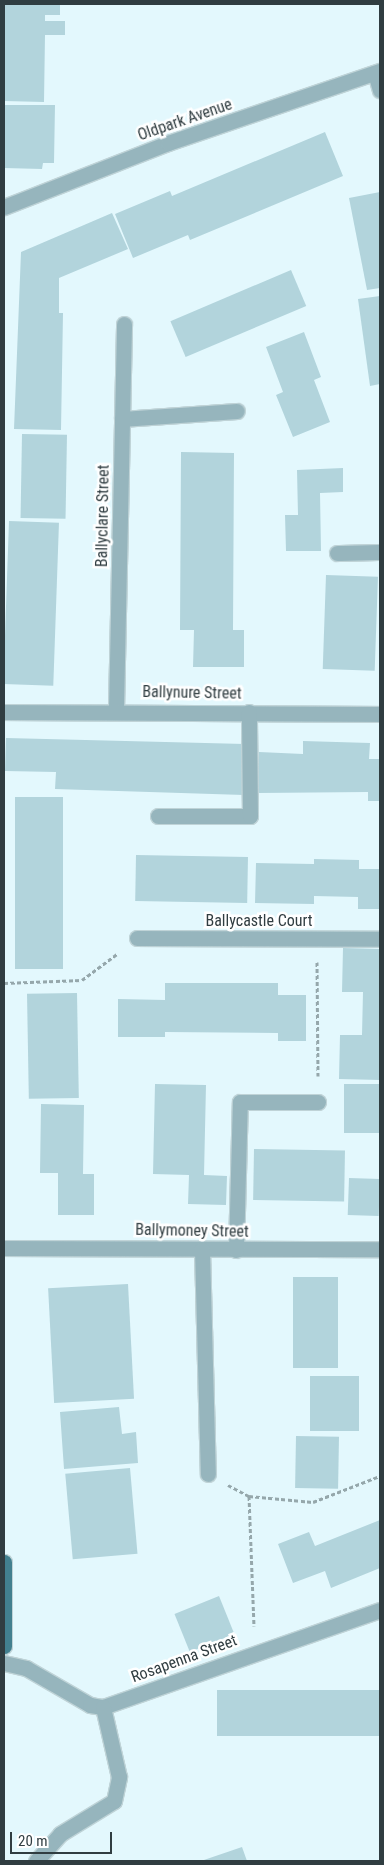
<!DOCTYPE html>
<html>
<head>
<meta charset="utf-8">
<style>
  body { margin:0 }
  #map { position:relative; width:384px; height:1865px; overflow:hidden; background:#e3f8fd; font-family:"Roboto Condensed",sans-serif }
  div>[style] { position:absolute }
  .building>* { inset:0; background:#b2d4dc; transform-origin:0 0 }
  .path>* { height:3px; margin-top:-1.5px; transform-origin:0; background:repeating-linear-gradient(90deg,#95a7ab 0 4px,transparent 0 6.5px) }
  .roads { filter:drop-shadow(1px 0 #bfd3d7) drop-shadow(-1px 0 #bfd3d7) drop-shadow(0 1px #bfd3d7) drop-shadow(0 -1px #bfd3d7) }
  .minor>* { height:15px; margin:-7.5px; padding:0 7.5px; transform-origin:7.5px; border-radius:7.5px; background:#96b5bd }
  .major>* { height:15px; margin:-7.5px; padding:0 7.5px; transform-origin:7.5px; border-radius:7.5px; background:#42808f }
  span { translate:-50% -50%; white-space:nowrap; text-align:center; line-height:1.15; -webkit-text-stroke:5px #fff; paint-order:stroke }
  .street-label { font-size:16px; color:#303d41 }
  .frame { position:absolute; inset:0; border:5px solid #303d41; pointer-events:none }
  .scale { position:absolute; left:10px; top:1832px; width:102px; height:22px; box-sizing:border-box; border:2px solid #303d41; border-top:0; padding-left:6px; font-size:15px; line-height:18px; white-space:nowrap; color:#303d41; -webkit-text-stroke:4px #fff; paint-order:stroke }
</style>
</head>
<body>
<div id="map">
  <div class="building">
    <div style="clip-path:polygon(4px 4px,60px 4px,60px 15px,45px 15px,45px 21px,65px 21px,65px 35px,45px 35px,44px 102px,4px 101px)"></div>
    <div style="clip-path:polygon(4px 105px,55px 105px,54px 163px,43px 163px,42px 169px,4px 168px)"></div>
    <div style="clip-path:polygon(325px 132px,343px 176px,190px 240px,188px 235px,133px 258px,115px 214px,170px 191px,172px 196px)"></div>
    <div style="clip-path:polygon(380px 192px,380px 288px,367px 290px,349px 198px)"></div>
    <div style="clip-path:polygon(112px 213px,128px 249px,59px 278px,59px 313px,63px 313px,61px 430px,14px 429px,21px 252px)"></div>
    <div style="left:291px;top:270px;width:39px;height:131px;rotate:67deg"></div>
    <div style="clip-path:polygon(380px 296px,380px 384px,370px 386px,358px 299px)"></div>
    <div style="clip-path:polygon(304px 332px,321px 377px,314px 380px,330px 422px,293px 437px,276px 395px,283px 392px,266px 347px)"></div>
    <div style="left:22px;top:434px;width:45px;height:84px;rotate:1deg"></div>
    <div style="clip-path:polygon(181px 452px,234px 453px,233px 630px,244px 630px,244px 667px,193px 667px,194px 630px,180px 630px)"></div>
    <div style="clip-path:polygon(343px 468px,343px 492px,320px 493px,321px 551px,286px 551px,285px 515px,298px 515px,297px 470px)"></div>
    <div style="left:9px;top:521px;width:50px;height:163px;rotate:2deg"></div>
    <div style="left:326px;top:575px;width:52px;height:94px;rotate:2deg"></div>
    <div style="clip-path:polygon(6px 738px,245px 744px,244px 795px,55px 789px,56px 772px,5px 771px)"></div>
    <div style="clip-path:polygon(303px 741px,370px 743px,369px 759px,380px 759px,380px 801px,368px 801px,368px 792px,258px 793px,259px 752px,303px 754px)"></div>
    <div style="left:15px;top:797px;width:48px;height:172px"></div>
    <div style="left:136px;top:855px;width:112px;height:46px;rotate:1deg"></div>
    <div style="clip-path:polygon(314px 859px,359px 860px,359px 869px,380px 869px,380px 909px,358px 909px,358px 897px,314px 896px,314px 904px,255px 903px,256px 863px,314px 864px)"></div>
    <div style="clip-path:polygon(343px 948px,380px 949px,380px 1080px,339px 1079px,340px 1035px,362px 1035px,363px 992px,342px 992px)"></div>
    <div style="clip-path:polygon(165px 983px,278px 983px,278px 995px,306px 995px,306px 1041px,278px 1041px,278px 1033px,165px 1032px,165px 1037px,118px 1037px,118px 999px,165px 1000px)"></div>
    <div style="left:77px;top:993px;width:105px;height:50px;rotate:89deg"></div>
    <div style="clip-path:polygon(155px 1084px,206px 1085px,204px 1175px,227px 1176px,226px 1205px,188px 1204px,189px 1175px,153px 1174px)"></div>
    <div style="left:344px;top:1084px;width:36px;height:49px"></div>
    <div style="clip-path:polygon(41px 1104px,84px 1105px,83px 1174px,94px 1174px,94px 1215px,58px 1215px,58px 1173px,40px 1173px)"></div>
    <div style="left:254px;top:1149px;width:91px;height:51px;rotate:1deg"></div>
    <div style="left:349px;top:1178px;width:31px;height:37px;rotate:2deg"></div>
    <div style="left:293px;top:1277px;width:45px;height:91px"></div>
    <div style="left:128px;top:1284px;width:115px;height:80px;rotate:87deg"></div>
    <div style="left:310px;top:1376px;width:49px;height:55px"></div>
    <div style="clip-path:polygon(119px 1407px,122px 1434px,136px 1432px,138px 1463px,64px 1469px,60px 1412px)"></div>
    <div style="left:296px;top:1436px;width:43px;height:52px;rotate:1deg"></div>
    <div style="left:130px;top:1468px;width:86px;height:65px;rotate:85deg"></div>
    <div style="clip-path:polygon(380px 1520px,380px 1568px,331px 1588px,325px 1571px,293px 1583px,278px 1544px,309px 1532px,315px 1546px)"></div>
    <div style="left:219px;top:1596px;width:41px;height:48px;rotate:68deg"></div>
    <div style="left:380px;top:1690px;width:46px;height:163px;rotate:90deg"></div>
    <div style="clip-path:polygon(242px 1847px,247px 1861px,201px 1861px)"></div>
  </div>
  <div class="path">
    <div style="left:317px;top:962px;width:114px;rotate:89.5deg"></div>
    <div style="left:4px;top:983px;width:78px;rotate:-2.2deg"></div>
    <div style="left:82px;top:980px;width:44px;rotate:-36.6deg"></div>
    <div style="left:228px;top:1485px;width:24px;rotate:28deg"></div>
    <div style="left:249px;top:1496px;width:130px;rotate:87.8deg"></div>
    <div style="left:249px;top:1496px;width:64px;rotate:5.4deg"></div>
    <div style="left:313px;top:1502px;width:72px;rotate:-21.2deg"></div>
  </div>
  <div class="roads">
    <div class="minor">
      <div style="left:375px;top:73px;width:18px;rotate:74deg"></div>
      <div style="left:4px;top:207px;width:176px;rotate:-21.3deg"></div>
      <div style="left:168px;top:143px;width:224px;rotate:-18.8deg"></div>
      <div style="left:122px;top:419px;width:115px;rotate:-4deg"></div>
      <div style="left:337px;top:553px;width:43px;rotate:-1.3deg"></div>
      <div style="left:116px;top:709px;width:385px;rotate:-88.8deg"></div>
      <div style="left:4px;top:712px;width:376px;rotate:0.3deg"></div>
      <div style="left:158px;top:816px;width:92px"></div>
      <div style="left:250px;top:816px;width:104px;rotate:-90.6deg"></div>
      <div style="left:137px;top:938px;width:243px;rotate:0.2deg"></div>
      <div style="left:4px;top:1248px;width:376px;rotate:0.2deg"></div>
      <div style="left:202px;top:1250px;width:224px;rotate:88.5deg"></div>
      <div style="left:236px;top:1250px;width:148px;rotate:-88.5deg"></div>
      <div style="left:240px;top:1102px;width:78px"></div>
      <div style="left:4px;top:1663px;width:23px;rotate:13deg"></div>
      <div style="left:26px;top:1668px;width:74px;rotate:30deg"></div>
      <div style="left:90px;top:1705px;width:13px;rotate:9deg"></div>
      <div style="left:103px;top:1707px;width:293px;rotate:-19.3deg"></div>
      <div style="left:36px;top:1861px;width:36px;rotate:-48deg"></div>
      <div style="left:60px;top:1834px;width:63px;rotate:-31.4deg"></div>
      <div style="left:114px;top:1801px;width:25px;rotate:-78deg"></div>
      <div style="left:119px;top:1777px;width:72px;rotate:-102.9deg"></div>
    </div>
    <div class="major">
      <div style="left:4px;top:1562px;width:84px;rotate:90deg"></div>
    </div>
  </div>
  <div class="street-label">
    <span style="left:185px;top:120px;rotate:-19deg">Oldpark Avenue</span>
    <span style="left:103px;top:516px;rotate:-89deg">Ballyclare Street</span>
    <span style="left:192px;top:693px;rotate:1deg">Ballynure Street</span>
    <span style="left:259px;top:921px">Ballycastle Court</span>
    <span style="left:192px;top:1231px;rotate:1deg">Ballymoney Street</span>
    <span style="left:184px;top:1659px;rotate:-20deg">Rosapenna Street</span>
  </div>
  <div class="frame"></div>
  <div class="scale">20 m</div>
</div>
</body>
</html>
